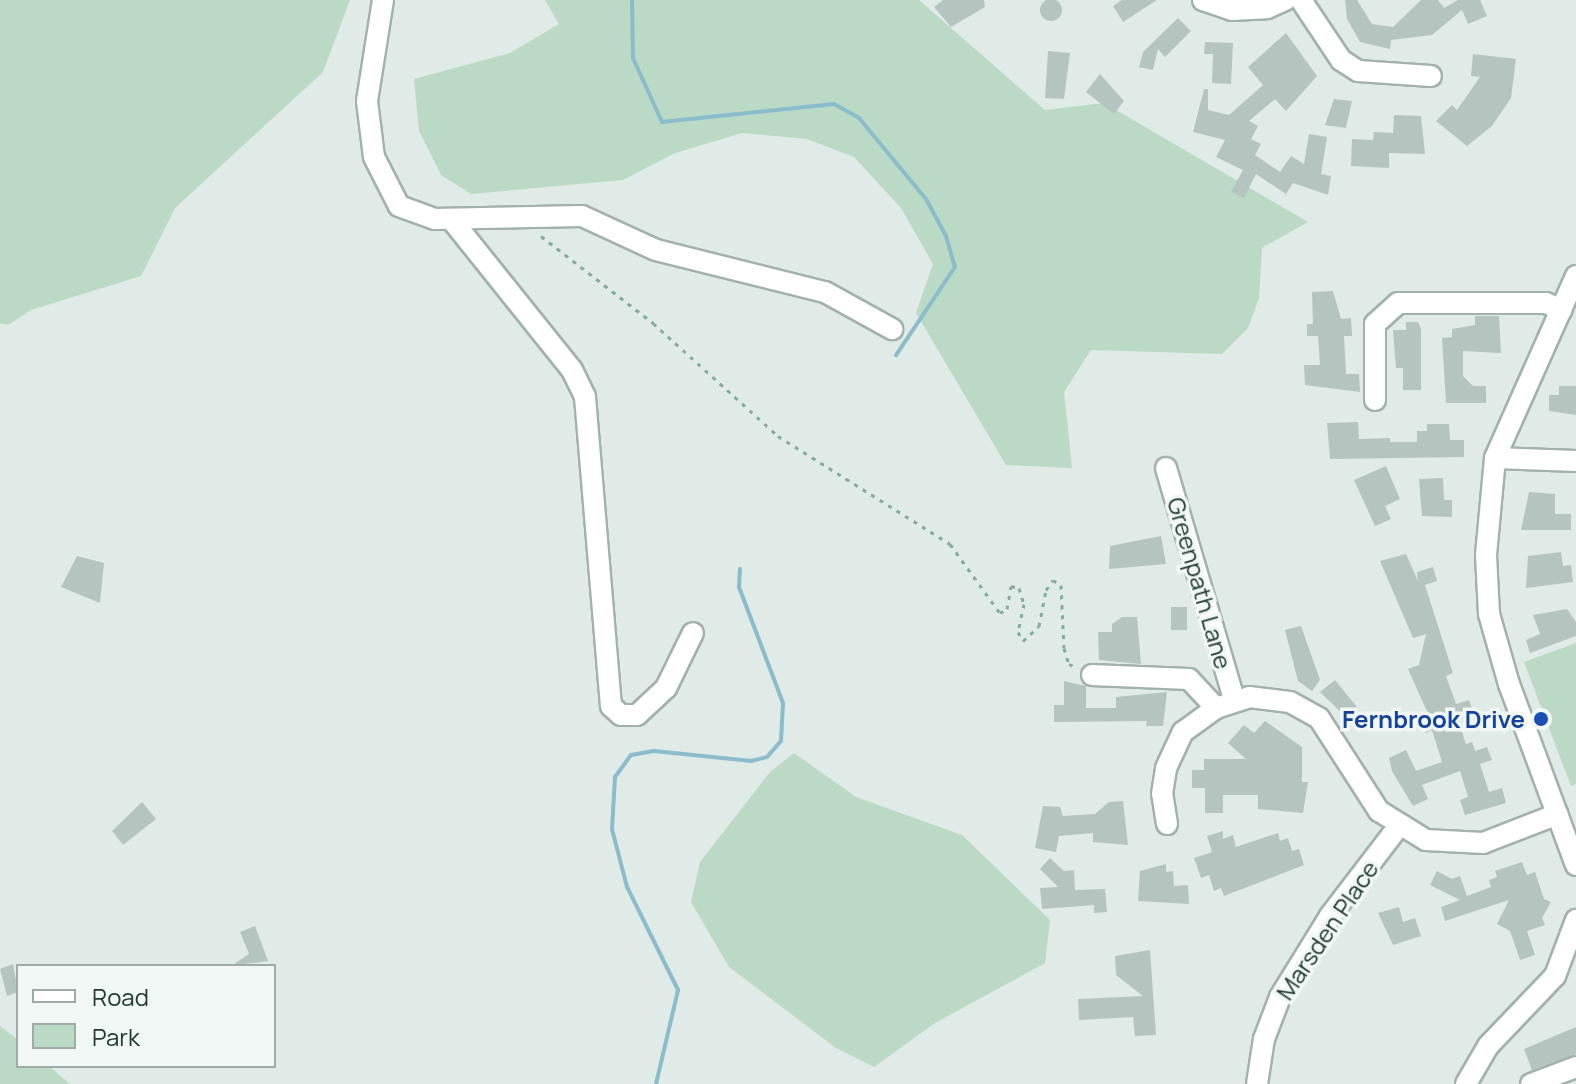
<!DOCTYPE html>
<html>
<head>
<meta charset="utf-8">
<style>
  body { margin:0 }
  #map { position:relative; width:1576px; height:1084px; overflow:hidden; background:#e0eae6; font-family:Manrope,sans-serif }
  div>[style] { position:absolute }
  .green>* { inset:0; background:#badac5 }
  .stream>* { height:4px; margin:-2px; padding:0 2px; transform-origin:2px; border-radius:2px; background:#8bbccb }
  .building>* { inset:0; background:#b6c4bf; transform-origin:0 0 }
  .round { border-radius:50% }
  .path>* { height:3px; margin-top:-1.5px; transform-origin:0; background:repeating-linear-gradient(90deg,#83aba2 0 4px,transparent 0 10px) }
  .roads { filter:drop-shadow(2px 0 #a3b1ad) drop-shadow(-2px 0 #a3b1ad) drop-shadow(0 2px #a3b1ad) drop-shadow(0 -2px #a3b1ad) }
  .minor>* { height:20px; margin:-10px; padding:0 10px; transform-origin:10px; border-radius:10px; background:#fff }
  .dots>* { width:22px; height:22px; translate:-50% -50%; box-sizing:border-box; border:4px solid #f0f7f4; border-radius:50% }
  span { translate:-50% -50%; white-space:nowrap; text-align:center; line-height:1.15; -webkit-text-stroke:7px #f0f7f4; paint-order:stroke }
  .street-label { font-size:24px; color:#223934 }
  .transit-label { font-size:24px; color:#164399; font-weight:700 }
  .right { translate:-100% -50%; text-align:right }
  .legend { position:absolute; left:16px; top:964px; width:260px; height:104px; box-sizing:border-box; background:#f0f7f4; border:2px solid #9eaba7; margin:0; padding:10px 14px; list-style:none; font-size:24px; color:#223934 }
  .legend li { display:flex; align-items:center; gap:16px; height:40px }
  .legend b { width:40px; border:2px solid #9eaba7 }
</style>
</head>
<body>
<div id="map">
  <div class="green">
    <div style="clip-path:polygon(0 0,350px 0,323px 72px,175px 208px,141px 276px,31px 310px,8px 325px,0 323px)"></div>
    <div style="clip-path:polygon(545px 0,919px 0,1045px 110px,1104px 103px,1308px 222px,1262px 248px,1259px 298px,1248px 328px,1222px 354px,1091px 350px,1064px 392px,1072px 468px,1006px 465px,916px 313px,933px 264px,901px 208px,854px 157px,807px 139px,742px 133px,675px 153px,623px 180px,471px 194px,441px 175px,419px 131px,414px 79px,510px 53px,559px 24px)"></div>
    <div style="clip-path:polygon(1576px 643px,1576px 784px,1571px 786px,1524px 662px)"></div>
    <div style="clip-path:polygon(794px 753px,856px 797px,962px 835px,1050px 920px,1045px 963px,935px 1023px,874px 1067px,836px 1048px,729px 967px,691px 902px,700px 862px,770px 772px)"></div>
    <div style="clip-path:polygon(0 1026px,18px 1040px,18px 1066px,49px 1066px,70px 1084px,0 1084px)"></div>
  </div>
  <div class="stream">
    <div style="left:632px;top:0;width:58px;rotate:89deg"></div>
    <div style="left:633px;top:58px;width:70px;rotate:65.6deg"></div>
    <div style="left:662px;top:122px;width:173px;rotate:-6deg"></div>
    <div style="left:834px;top:104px;width:29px;rotate:29deg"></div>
    <div style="left:859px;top:118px;width:105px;rotate:50.4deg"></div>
    <div style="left:926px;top:199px;width:42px;rotate:61.6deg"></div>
    <div style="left:946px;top:236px;width:32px;rotate:74deg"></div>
    <div style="left:955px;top:267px;width:106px;rotate:123.8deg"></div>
    <div style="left:656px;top:1084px;width:97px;rotate:-76.8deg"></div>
    <div style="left:678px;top:990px;width:115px;rotate:-116.3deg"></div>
    <div style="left:627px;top:887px;width:60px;rotate:-104.5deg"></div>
    <div style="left:612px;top:829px;width:52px;rotate:-86.7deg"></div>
    <div style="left:615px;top:777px;width:27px;rotate:-54deg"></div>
    <div style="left:631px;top:755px;width:23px;rotate:-10deg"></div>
    <div style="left:654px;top:751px;width:98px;rotate:5.9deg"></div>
    <div style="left:751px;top:761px;width:16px;rotate:-14deg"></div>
    <div style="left:767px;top:757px;width:21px;rotate:-49deg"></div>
    <div style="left:781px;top:741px;width:38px;rotate:-87deg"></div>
    <div style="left:783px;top:703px;width:124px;rotate:-110.8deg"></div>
    <div style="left:739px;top:587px;width:18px;rotate:-87deg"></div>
  </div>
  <div class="building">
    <div class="round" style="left:1040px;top:-1px;width:22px;height:22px"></div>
    <div style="clip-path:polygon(943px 0,984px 0,985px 7px,951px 27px,934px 7px)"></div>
    <div style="clip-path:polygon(1122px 0,1157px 0,1123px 22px,1113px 6px)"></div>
    <div style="clip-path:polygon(1345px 0,1357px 0,1372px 24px,1393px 27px,1421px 0,1438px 0,1444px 8px,1458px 0,1480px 0,1487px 16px,1468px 24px,1462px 10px,1432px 35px,1391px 40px,1390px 49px,1360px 42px,1347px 19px)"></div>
    <div style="clip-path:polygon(1178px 18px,1191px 31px,1165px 57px,1158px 49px,1153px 70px,1139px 67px,1143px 52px)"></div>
    <div style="clip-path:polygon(1286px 33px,1317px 76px,1286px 111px,1275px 99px,1249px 121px,1258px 126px,1251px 139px,1261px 144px,1255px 155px,1280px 172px,1291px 156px,1304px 164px,1309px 134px,1327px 137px,1321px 174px,1331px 176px,1328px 195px,1293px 183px,1286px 194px,1256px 174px,1244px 198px,1231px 192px,1243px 170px,1216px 157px,1225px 140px,1193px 132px,1204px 89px,1208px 89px,1208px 110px,1229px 115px,1263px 85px,1248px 67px)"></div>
    <div style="clip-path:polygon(1205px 42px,1233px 43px,1231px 84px,1212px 83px,1213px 54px,1204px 54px)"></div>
    <div style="clip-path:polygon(1048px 51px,1070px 53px,1064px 99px,1045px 98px)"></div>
    <div style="clip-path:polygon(1473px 54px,1516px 59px,1511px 98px,1492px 126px,1467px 146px,1436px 121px,1452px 105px,1457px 110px,1480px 77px,1471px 76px)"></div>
    <div style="clip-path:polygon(1100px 74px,1124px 101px,1114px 114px,1086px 92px)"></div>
    <div style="clip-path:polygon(1334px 99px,1352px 101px,1346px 128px,1325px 125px)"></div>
    <div style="clip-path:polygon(1394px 115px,1421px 116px,1425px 154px,1389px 153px,1389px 168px,1351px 166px,1352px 139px,1373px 140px,1374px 132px,1393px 133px)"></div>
    <div style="clip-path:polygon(1333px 291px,1341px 319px,1351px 318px,1352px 336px,1344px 336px,1346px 374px,1359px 374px,1360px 392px,1305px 385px,1304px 365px,1320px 365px,1318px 336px,1307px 336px,1307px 324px,1313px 324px,1312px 292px)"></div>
    <div style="clip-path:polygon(1475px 316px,1499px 316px,1501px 353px,1463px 351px,1463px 376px,1473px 386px,1486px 386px,1486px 403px,1446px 403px,1442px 338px,1452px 337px,1452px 329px,1475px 325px)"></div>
    <div style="clip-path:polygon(1406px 322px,1418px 322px,1421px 329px,1421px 390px,1403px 390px,1403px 368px,1396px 368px,1393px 330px,1406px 330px)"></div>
    <div style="clip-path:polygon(1559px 386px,1576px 386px,1576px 415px,1549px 411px,1549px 395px,1559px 395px)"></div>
    <div style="clip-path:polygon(1358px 422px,1359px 439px,1390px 438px,1390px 442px,1417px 442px,1417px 431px,1427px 431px,1427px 424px,1449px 424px,1450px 440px,1464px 440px,1464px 457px,1330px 459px,1327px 423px)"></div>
    <div style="clip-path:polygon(1386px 466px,1400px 499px,1385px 506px,1391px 519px,1375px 526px,1354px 480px)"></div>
    <div style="clip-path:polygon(1443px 478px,1444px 500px,1452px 500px,1452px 517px,1422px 516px,1419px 479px)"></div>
    <div style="clip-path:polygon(1529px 492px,1555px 494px,1555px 514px,1571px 514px,1571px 530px,1521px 530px)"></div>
    <div style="clip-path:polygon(1161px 536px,1166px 564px,1109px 569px,1110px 546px)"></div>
    <div style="clip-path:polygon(1561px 552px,1563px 566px,1571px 565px,1573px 582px,1526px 588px,1528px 556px)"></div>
    <div style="clip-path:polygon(1406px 554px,1418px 581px,1417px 572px,1433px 567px,1437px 581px,1425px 585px,1453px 673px,1446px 676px,1456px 704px,1469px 700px,1474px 714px,1458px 720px,1466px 744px,1472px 742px,1475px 751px,1487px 747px,1492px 760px,1480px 764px,1489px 792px,1502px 788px,1506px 803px,1465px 815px,1460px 800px,1468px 797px,1460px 771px,1422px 785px,1428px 799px,1413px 806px,1392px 771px,1389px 758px,1406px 750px,1416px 771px,1442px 762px,1432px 730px,1426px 733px,1421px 721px,1430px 718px,1408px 669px,1419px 665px,1426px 634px,1413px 638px,1380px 561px)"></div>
    <div style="clip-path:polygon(77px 556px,104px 563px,100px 603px,61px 587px)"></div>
    <div style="left:1171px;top:607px;width:16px;height:23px"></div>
    <div style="clip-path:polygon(1567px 609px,1576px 622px,1576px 636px,1530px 653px,1526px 640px,1540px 634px,1533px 615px)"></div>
    <div style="clip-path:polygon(1122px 617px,1137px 617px,1141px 664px,1099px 660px,1098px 632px,1112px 632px,1112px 624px)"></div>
    <div style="clip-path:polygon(1301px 626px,1320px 680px,1312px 691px,1298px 681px,1285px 630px)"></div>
    <div style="clip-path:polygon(1335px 680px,1357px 707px,1346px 717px,1320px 692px)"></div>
    <div style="clip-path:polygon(1064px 681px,1086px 686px,1086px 708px,1116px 708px,1116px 697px,1167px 692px,1163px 726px,1146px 726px,1147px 721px,1054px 722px,1054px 705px,1064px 705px)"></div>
    <div style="clip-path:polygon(1265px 721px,1302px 747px,1302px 782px,1308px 782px,1303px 813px,1258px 809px,1258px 795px,1223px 795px,1223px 813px,1205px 813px,1205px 788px,1192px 788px,1192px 770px,1204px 770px,1204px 759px,1246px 759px,1228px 743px,1244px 725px,1254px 733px)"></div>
    <div style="clip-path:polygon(1123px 801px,1128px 845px,1093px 842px,1093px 833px,1059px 836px,1056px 852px,1035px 848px,1043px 806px,1060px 807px,1063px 816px,1095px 814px,1109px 802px)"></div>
    <div style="clip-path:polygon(142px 802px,156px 819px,123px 845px,112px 831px)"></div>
    <div style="clip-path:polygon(1223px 831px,1223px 839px,1233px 835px,1236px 847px,1278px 833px,1280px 841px,1288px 838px,1292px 851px,1299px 849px,1304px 865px,1224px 896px,1221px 888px,1214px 891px,1209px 875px,1201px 878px,1194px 858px,1212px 852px,1207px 836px)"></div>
    <div style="clip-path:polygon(1050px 858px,1064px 871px,1074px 870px,1075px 890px,1105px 889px,1107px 912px,1094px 913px,1094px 905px,1042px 909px,1040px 888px,1058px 887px,1040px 869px)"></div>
    <div style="clip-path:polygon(1522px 862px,1527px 875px,1535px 872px,1544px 899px,1551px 902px,1542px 918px,1545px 925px,1527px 931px,1535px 955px,1520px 960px,1510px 931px,1497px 924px,1509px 900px,1445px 921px,1441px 907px,1460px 900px,1430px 885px,1437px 871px,1452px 879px,1460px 876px,1467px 896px,1491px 887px,1489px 880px,1497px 877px,1495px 871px)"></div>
    <div style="clip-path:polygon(1166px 864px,1166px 872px,1173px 871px,1174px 886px,1188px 885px,1189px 904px,1138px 901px,1140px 871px)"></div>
    <div style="clip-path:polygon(1399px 907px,1403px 922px,1415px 918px,1421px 936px,1393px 945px,1378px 913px)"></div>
    <div style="clip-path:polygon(255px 926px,268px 961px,231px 966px,249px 954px,240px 932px)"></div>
    <div style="clip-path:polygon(1150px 950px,1156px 1035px,1135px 1036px,1133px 1017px,1079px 1020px,1078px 999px,1143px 996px,1116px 975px,1115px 956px)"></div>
    <div style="clip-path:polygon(13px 964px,18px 992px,7px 996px,0 969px)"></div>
    <div style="clip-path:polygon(1576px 1027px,1576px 1054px,1532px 1070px,1524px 1049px)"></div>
  </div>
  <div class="path">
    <div style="left:541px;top:236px;width:142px;rotate:37.8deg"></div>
    <div style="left:653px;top:323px;width:169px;rotate:42.1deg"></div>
    <div style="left:778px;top:436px;width:203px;rotate:32.1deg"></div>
    <div style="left:950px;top:544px;width:85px;rotate:54.1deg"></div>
    <div style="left:1000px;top:613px;width:8px;rotate:-30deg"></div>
    <div style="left:1007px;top:609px;width:23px;rotate:-80deg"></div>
    <div style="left:1011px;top:586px;width:8px;rotate:14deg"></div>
    <div style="left:1019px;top:588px;width:17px;rotate:73deg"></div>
    <div style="left:1024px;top:604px;width:29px;rotate:102deg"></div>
    <div style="left:1018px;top:632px;width:10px;rotate:61deg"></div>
    <div style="left:1023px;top:641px;width:22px;rotate:-43deg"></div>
    <div style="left:1039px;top:626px;width:37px;rotate:-79deg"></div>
    <div style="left:1046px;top:590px;width:12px;rotate:-55deg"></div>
    <div style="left:1053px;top:580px;width:9px;rotate:32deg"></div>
    <div style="left:1061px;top:585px;width:63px;rotate:87.3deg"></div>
    <div style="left:1064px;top:648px;width:17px;rotate:73deg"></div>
    <div style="left:1069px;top:664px;width:10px;rotate:24deg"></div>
  </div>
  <div class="roads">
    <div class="minor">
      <div style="left:383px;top:0;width:102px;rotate:99deg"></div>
      <div style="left:367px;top:101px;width:56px;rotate:82.9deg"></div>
      <div style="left:374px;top:157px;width:55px;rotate:63deg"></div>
      <div style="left:399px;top:206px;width:37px;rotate:20deg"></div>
      <div style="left:434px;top:219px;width:148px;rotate:-1.2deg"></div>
      <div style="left:582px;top:216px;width:81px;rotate:24.7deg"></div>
      <div style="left:656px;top:250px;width:174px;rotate:14deg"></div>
      <div style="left:825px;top:292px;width:77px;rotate:28.9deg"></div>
      <div style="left:1203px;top:0;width:31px;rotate:19deg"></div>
      <div style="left:1232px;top:10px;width:35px;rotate:-3deg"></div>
      <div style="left:1267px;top:8px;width:20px;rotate:-24deg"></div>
      <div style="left:1301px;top:0;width:72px;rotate:56.3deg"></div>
      <div style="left:1341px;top:60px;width:20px;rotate:33deg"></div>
      <div style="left:1358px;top:71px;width:73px;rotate:3.9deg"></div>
      <div style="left:451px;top:219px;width:193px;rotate:51.3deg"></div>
      <div style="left:572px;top:370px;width:30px;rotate:64deg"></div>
      <div style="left:585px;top:397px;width:310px;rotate:85.2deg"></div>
      <div style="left:611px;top:706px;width:13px;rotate:42deg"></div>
      <div style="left:621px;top:715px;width:16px"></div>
      <div style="left:637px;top:715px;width:40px;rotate:-43deg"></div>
      <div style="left:666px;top:688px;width:61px;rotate:-63.9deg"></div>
      <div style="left:1576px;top:276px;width:199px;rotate:114deg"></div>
      <div style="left:1495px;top:458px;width:97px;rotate:95.3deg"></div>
      <div style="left:1486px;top:555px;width:59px;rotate:87.1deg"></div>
      <div style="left:1489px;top:614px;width:73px;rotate:74.1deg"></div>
      <div style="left:1509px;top:684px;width:193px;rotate:69.7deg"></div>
      <div style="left:1375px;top:400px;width:76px;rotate:-90deg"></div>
      <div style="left:1375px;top:324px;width:31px;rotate:-42deg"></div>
      <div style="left:1398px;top:303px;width:148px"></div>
      <div style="left:1546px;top:303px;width:17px;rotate:25deg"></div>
      <div style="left:1495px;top:458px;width:81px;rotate:2.1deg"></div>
      <div style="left:1166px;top:468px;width:241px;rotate:73.6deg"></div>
      <div style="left:1092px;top:675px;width:97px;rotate:2.4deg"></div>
      <div style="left:1189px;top:679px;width:40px;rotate:47deg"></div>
      <div style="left:1167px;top:824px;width:30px;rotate:-99deg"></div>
      <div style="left:1162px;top:794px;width:26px;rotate:-81deg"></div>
      <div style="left:1166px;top:768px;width:40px;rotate:-65deg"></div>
      <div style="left:1183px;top:732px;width:41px;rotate:-36deg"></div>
      <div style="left:1216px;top:708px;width:35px;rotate:-18deg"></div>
      <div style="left:1249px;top:697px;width:41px;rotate:7deg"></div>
      <div style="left:1290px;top:702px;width:33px;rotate:29deg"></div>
      <div style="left:1319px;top:718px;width:111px;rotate:57.2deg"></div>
      <div style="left:1379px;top:811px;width:55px;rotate:31.7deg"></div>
      <div style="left:1426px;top:840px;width:57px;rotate:3deg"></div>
      <div style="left:1483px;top:843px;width:80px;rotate:-21.1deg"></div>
      <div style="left:1257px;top:1084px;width:46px;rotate:-81.2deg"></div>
      <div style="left:1264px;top:1039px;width:45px;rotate:-69.1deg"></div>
      <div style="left:1280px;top:997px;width:95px;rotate:-58.3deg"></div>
      <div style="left:1330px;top:916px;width:112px;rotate:-52.6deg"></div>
      <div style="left:1466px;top:1084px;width:44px;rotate:-59.9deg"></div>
      <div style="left:1488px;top:1046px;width:97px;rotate:-46.3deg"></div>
      <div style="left:1555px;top:976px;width:60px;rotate:-69.4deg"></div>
      <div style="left:1531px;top:1084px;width:48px;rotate:-20.7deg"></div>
    </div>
  </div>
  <div class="dots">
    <div style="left:1541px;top:719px;background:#1a4fb4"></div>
  </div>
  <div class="street-label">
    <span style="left:1200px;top:583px;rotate:74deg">Greenpath Lane</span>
    <span style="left:1327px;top:930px;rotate:-56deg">Marsden Place</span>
  </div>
  <div class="transit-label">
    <span class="right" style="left:1525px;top:719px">Fernbrook Drive</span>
  </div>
  <ul class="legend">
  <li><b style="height:10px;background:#fff"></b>Road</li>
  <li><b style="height:22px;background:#badac5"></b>Park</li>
  </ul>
</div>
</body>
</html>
